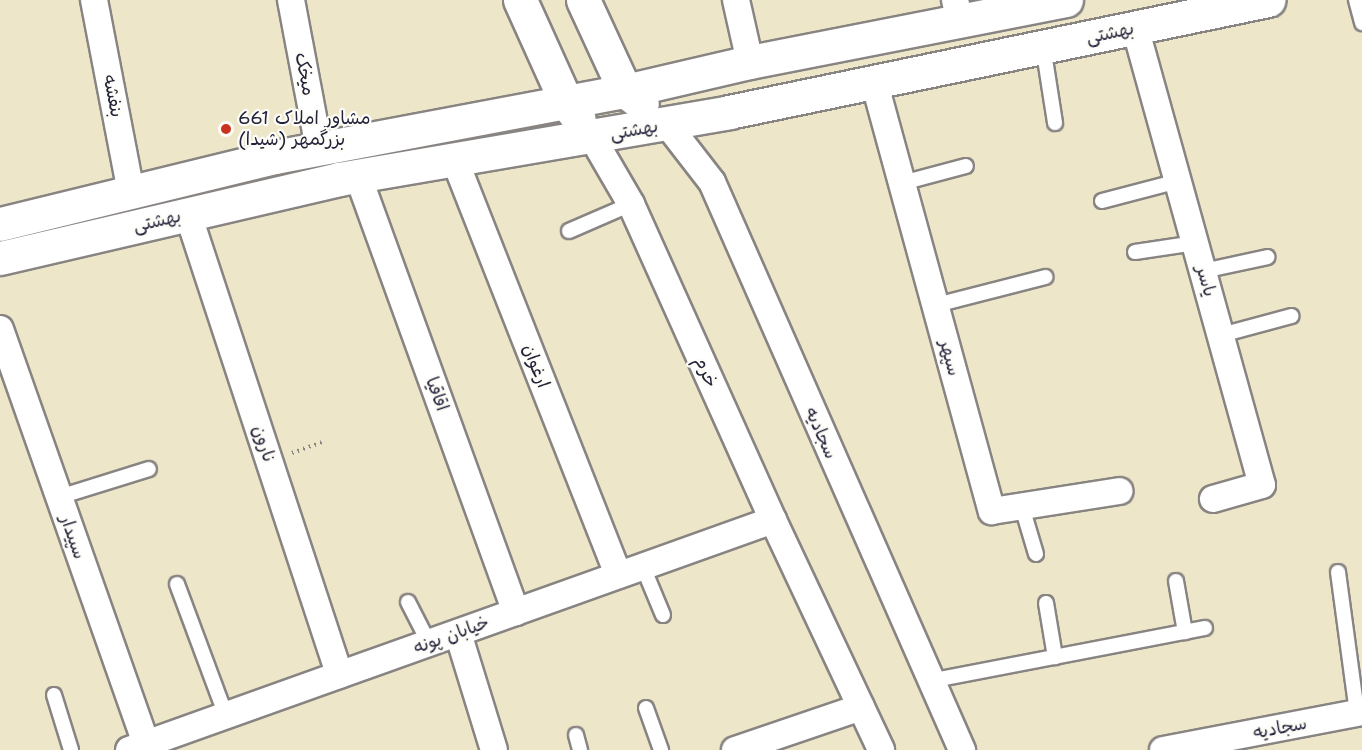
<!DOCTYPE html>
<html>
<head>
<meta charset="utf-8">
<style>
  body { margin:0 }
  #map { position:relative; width:1362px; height:750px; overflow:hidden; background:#ede6c9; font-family:"Shantell Sans","Playpen Sans Arabic",sans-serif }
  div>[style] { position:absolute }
  .path>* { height:4px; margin-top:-2px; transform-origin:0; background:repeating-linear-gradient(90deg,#888482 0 1.5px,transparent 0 6px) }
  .roads { filter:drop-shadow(2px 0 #888482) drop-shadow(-2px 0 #888482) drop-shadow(0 2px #888482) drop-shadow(0 -2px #888482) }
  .service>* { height:14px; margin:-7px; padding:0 7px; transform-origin:7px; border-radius:7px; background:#fff }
  .minor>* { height:26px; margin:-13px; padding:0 13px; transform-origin:13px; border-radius:13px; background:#fff }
  .tertiary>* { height:33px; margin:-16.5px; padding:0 16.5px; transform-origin:16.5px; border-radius:16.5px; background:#fff }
  .dots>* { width:16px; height:16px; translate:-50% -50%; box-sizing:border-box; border:3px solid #fdfcf7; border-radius:50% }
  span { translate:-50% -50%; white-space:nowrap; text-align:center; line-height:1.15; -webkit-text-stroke:4.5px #fdfcf7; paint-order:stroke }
  .street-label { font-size:18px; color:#22223b }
  .poi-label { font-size:18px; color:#22223b }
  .left { translate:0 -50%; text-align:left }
</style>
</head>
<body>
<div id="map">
  <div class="path">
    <div style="left:292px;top:453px;width:32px;rotate:-20deg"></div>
  </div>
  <div class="roads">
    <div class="service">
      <div style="left:1356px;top:0;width:24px;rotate:75deg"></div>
      <div style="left:1043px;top:46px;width:78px;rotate:81.1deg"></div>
      <div style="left:902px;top:183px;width:66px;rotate:-14.9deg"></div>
      <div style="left:1102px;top:201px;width:79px;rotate:-14.7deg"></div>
      <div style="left:569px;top:231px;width:68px;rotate:-23.5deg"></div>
      <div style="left:1135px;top:252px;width:61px;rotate:-8.5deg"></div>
      <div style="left:1203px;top:271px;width:66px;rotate:-12.2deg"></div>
      <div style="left:936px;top:305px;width:113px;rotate:-14.4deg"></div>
      <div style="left:1221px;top:335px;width:73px;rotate:-15deg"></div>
      <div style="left:59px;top:497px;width:94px;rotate:-17.3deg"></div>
      <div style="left:1022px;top:507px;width:49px;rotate:73.4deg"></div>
      <div style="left:643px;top:567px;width:52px;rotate:67.4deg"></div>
      <div style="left:1338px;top:572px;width:142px;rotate:82.3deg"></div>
      <div style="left:1176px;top:581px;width:52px;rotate:80deg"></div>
      <div style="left:177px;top:584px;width:141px;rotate:69.6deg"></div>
      <div style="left:408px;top:602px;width:46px;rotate:62.9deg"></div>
      <div style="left:1046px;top:603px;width:55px;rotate:80.5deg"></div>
      <div style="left:929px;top:681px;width:281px;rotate:-10.9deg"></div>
      <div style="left:54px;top:695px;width:58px;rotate:72.8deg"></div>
      <div style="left:646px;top:708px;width:45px;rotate:70.3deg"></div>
      <div style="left:576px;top:735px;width:16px;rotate:75deg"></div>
    </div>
    <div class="minor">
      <div style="left:94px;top:0;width:196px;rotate:79.1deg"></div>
      <div style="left:291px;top:0;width:151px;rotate:79.3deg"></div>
      <div style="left:736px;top:0;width:64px;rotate:77.3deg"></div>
      <div style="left:955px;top:0;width:23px;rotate:77deg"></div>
      <div style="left:1135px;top:27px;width:475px;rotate:74.5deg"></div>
      <div style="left:1262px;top:485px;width:51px;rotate:164.1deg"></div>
      <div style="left:874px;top:81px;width:446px;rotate:74.7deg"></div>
      <div style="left:992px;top:511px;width:129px;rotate:-8.9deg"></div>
      <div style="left:667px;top:124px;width:73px;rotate:52.2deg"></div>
      <div style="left:712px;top:182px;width:621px;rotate:66.24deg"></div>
      <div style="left:592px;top:137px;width:78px;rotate:59.8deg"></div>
      <div style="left:631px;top:204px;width:346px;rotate:65.8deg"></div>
      <div style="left:773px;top:520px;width:254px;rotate:64.8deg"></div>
      <div style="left:454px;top:158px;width:448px;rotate:68.5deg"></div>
      <div style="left:358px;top:176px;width:464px;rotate:70.1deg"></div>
      <div style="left:188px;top:214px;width:485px;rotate:71.8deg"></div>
      <div style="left:0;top:329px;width:440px;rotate:70.6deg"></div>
      <div style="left:458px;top:633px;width:122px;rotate:72.9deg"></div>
      <div style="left:129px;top:750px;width:684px;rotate:-19.65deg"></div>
      <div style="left:735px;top:750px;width:133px;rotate:-18.8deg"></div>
      <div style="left:1163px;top:750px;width:203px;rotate:-10.8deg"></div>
    </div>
    <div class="tertiary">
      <div style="left:520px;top:0;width:112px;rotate:65.7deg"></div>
      <div style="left:566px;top:102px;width:21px;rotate:53deg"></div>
      <div style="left:583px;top:0;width:100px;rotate:65.2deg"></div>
      <div style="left:625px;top:91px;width:21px;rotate:37deg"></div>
      <div style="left:0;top:224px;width:283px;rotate:-13.7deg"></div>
      <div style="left:275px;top:157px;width:356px;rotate:-10.7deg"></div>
      <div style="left:625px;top:91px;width:128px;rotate:-13.1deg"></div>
      <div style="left:750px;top:62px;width:322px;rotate:-11.1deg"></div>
      <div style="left:0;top:258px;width:348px;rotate:-13.1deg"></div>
      <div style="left:339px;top:179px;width:396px;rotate:-9.7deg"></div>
      <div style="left:729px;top:112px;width:551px;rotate:-11.74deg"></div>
    </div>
  </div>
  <div class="dots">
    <div style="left:226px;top:129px;background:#c8321e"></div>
  </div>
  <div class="street-label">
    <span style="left:1110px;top:33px;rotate:-12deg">بهشتی</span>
    <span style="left:305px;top:74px;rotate:79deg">میخک</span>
    <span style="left:113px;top:96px;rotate:79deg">بنفشه</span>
    <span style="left:634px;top:130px;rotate:-10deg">بهشتی</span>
    <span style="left:157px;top:221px;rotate:-13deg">بهشتی</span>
    <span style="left:1206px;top:281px;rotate:74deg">یاسر</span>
    <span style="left:950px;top:358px;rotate:75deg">سپهر</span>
    <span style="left:536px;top:366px;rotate:69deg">ارغوان</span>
    <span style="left:706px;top:372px;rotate:66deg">خرم</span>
    <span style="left:437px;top:394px;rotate:70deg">اقاقیا</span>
    <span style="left:821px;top:433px;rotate:66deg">سجادیه</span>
    <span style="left:264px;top:444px;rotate:72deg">نارون</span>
    <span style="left:73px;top:537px;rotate:71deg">سپیدار</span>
    <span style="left:451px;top:635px;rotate:-20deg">خیابان پونه</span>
    <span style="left:1280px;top:728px;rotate:-11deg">سجادیه</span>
  </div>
  <div class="poi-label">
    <span class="left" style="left:238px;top:129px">مشاور املاک 661<br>بزرگمهر (شیدا)</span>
  </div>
</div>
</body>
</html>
